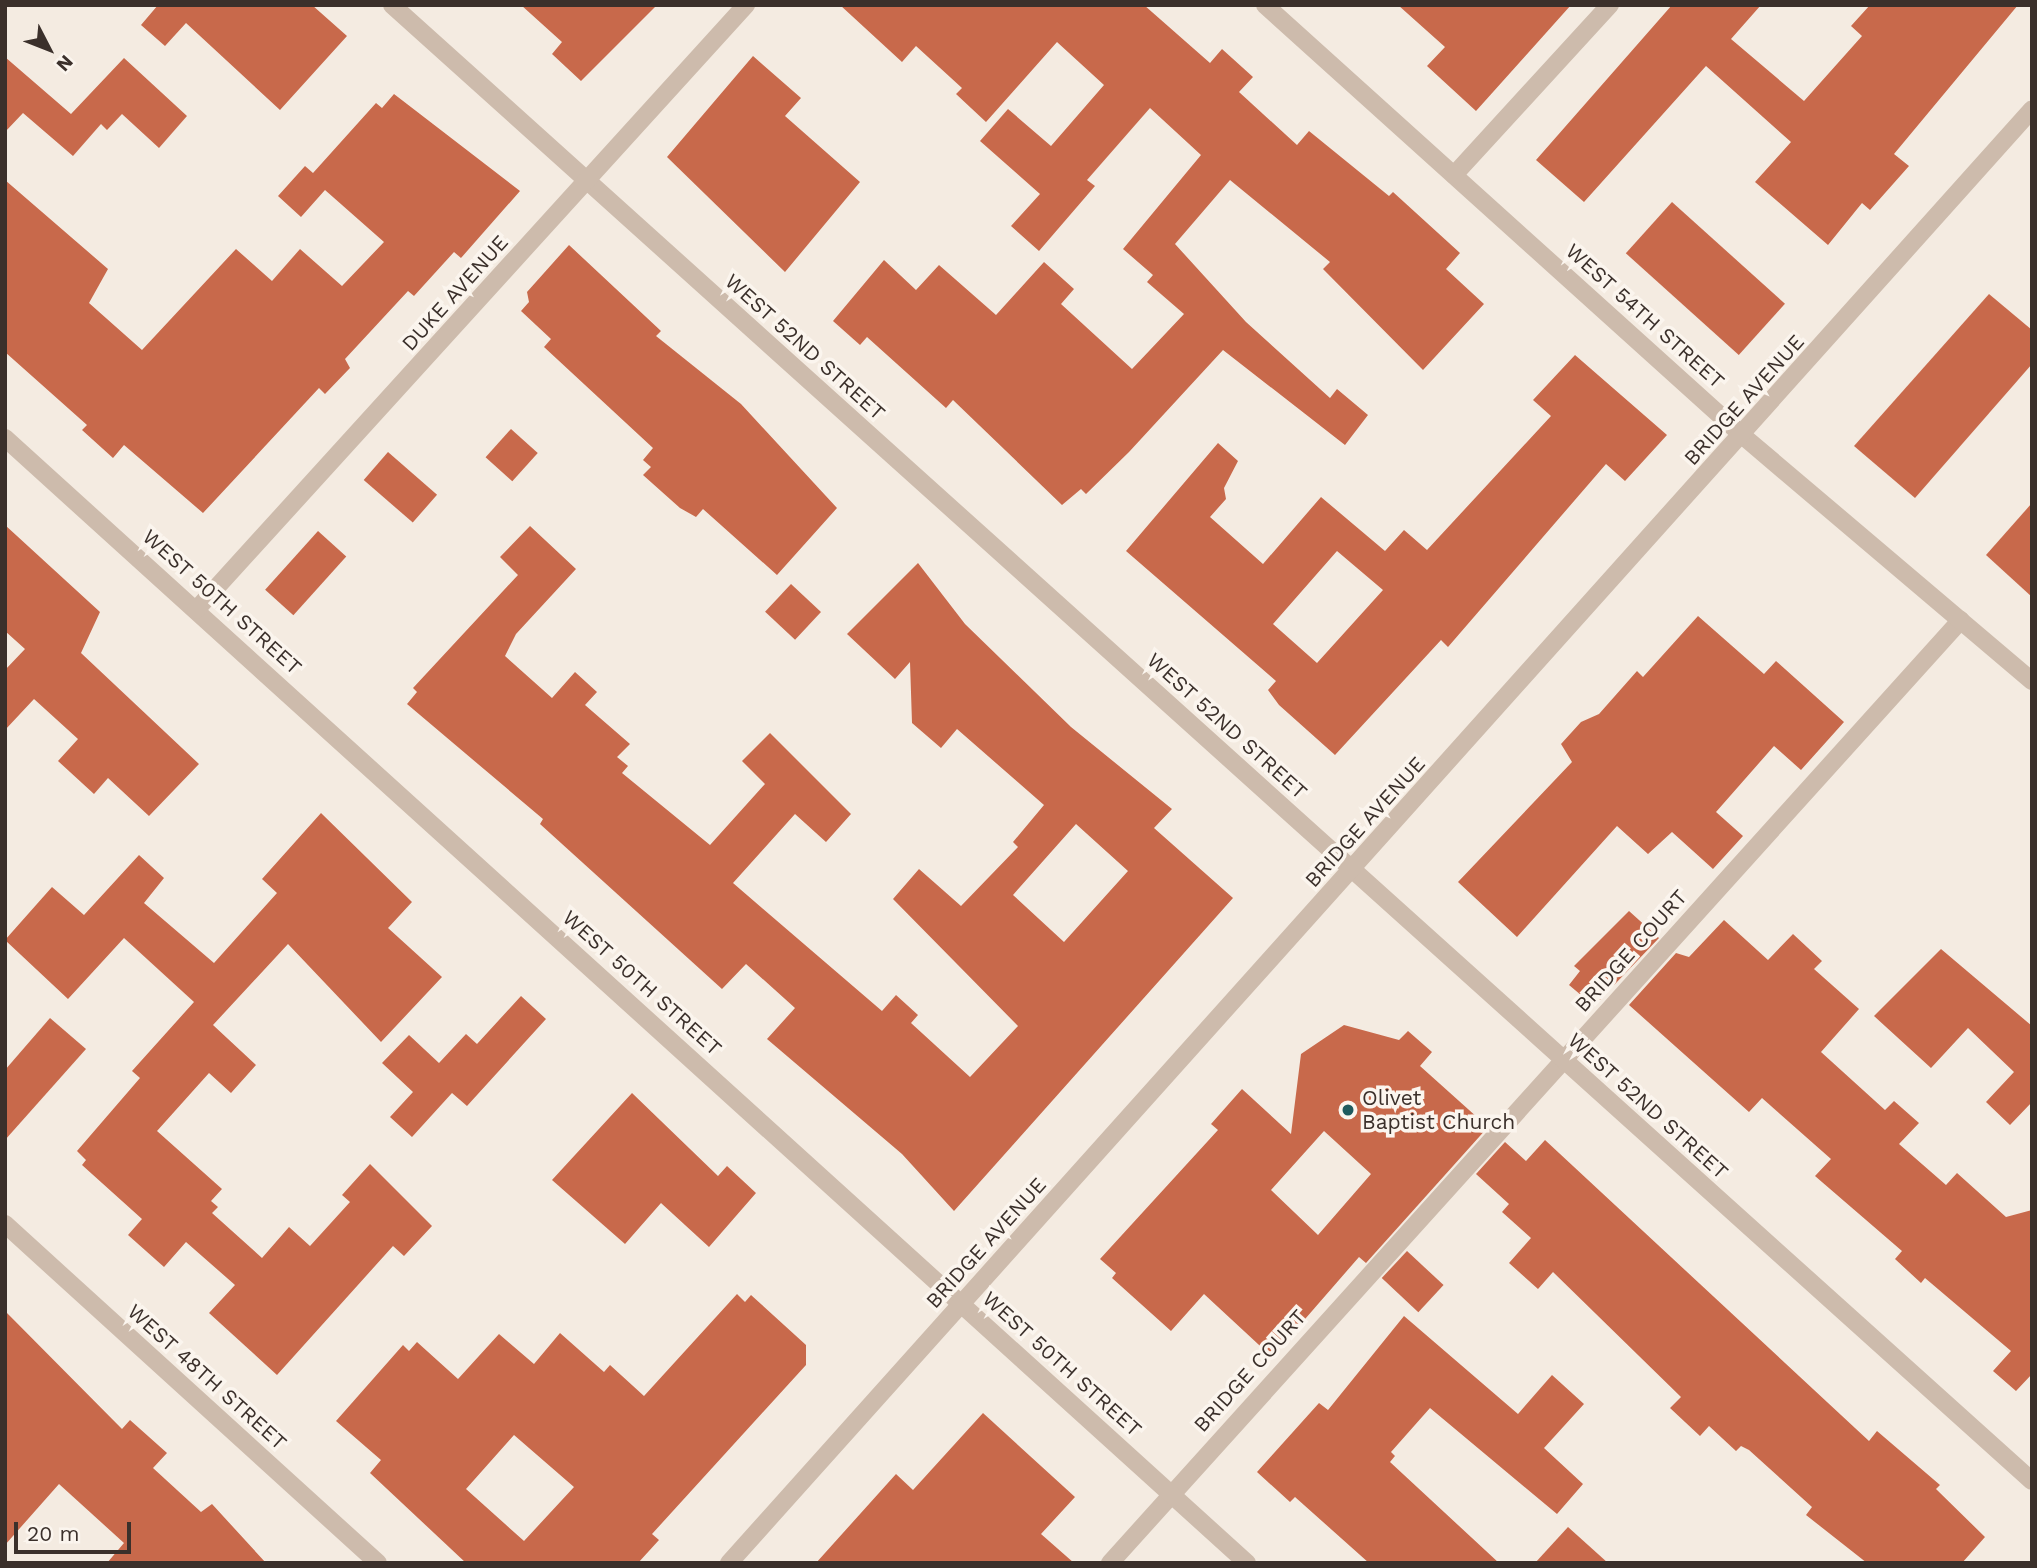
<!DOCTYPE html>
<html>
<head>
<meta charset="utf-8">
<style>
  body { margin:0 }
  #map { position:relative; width:2037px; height:1568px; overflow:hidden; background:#f4ebe1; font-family:"Work Sans",sans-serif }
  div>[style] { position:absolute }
  .building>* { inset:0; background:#c8694b; transform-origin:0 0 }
  .service>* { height:18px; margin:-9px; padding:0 9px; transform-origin:9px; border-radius:9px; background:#cdbbac }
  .minor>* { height:18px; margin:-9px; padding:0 9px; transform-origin:9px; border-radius:9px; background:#cdbbac }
  .dots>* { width:19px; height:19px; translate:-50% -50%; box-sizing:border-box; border:4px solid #fbf5ee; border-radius:50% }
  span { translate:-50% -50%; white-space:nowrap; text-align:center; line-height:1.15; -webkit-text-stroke:7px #fbf5ee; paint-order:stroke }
  .street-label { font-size:21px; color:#3b302b }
  .poi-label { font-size:21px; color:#3b302b }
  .left { translate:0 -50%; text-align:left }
  .frame { position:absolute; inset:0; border:7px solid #3b302b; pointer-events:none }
  .north { position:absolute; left:14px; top:14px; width:70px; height:70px; -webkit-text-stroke:5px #fbf5ee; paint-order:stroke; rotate:132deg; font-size:19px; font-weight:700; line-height:28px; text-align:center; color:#3b302b }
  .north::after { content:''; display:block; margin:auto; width:24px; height:32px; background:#3b302b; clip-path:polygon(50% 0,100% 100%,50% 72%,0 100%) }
  .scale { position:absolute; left:14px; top:1522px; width:117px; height:32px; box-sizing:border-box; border:4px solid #3b302b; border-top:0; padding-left:9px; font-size:21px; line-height:24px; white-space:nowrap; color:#3b302b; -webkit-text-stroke:5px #fbf5ee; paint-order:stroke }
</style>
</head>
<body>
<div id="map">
  <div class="building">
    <div style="clip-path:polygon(158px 5px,312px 5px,347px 36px,280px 110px,186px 23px,165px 46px,141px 25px)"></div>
    <div style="clip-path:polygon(521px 5px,657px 5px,581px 81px,552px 54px,562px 42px)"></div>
    <div style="clip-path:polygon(840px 5px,1144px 5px,1210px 63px,1222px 49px,1253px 77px,1239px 92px,1297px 145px,1309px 131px,1389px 196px,1393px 192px,1460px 253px,1446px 269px,1484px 304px,1423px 370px,1323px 269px,1330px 262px,1230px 180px,1175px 244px,1246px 322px,1330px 398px,1337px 389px,1368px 415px,1345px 445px,1223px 350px,1129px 452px,1086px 494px,1081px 489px,1062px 505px,953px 400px,946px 408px,867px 337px,860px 345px,833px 321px,884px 260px,916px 290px,939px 265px,996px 315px,1044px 262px,1074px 289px,1061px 304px,1132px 369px,1184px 314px,1147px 282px,1153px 275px,1123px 249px,1201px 155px,1150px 108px,1087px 180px,1095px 186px,1039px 251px,1011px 226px,1040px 194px,980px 141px,1008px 109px,1051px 146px,1104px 85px,1057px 42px,986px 122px,956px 94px,962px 88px,916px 46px,902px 62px)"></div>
    <div style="clip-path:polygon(1398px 5px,1571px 5px,1476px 111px,1427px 66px,1445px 47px)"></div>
    <div style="clip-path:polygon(1672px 5px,1761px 5px,1731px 39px,1804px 101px,1862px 36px,1851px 26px,1870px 5px,2018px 5px,1894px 154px,1909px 166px,1870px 210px,1862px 203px,1828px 245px,1755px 182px,1791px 142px,1706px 66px,1584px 202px,1536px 160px)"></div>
    <div style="clip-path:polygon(753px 56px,801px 98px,785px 116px,860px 182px,785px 272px,667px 157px)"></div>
    <div style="clip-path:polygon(5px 57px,71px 114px,124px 58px,187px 116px,159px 148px,122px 114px,107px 130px,101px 124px,73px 156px,23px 113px,5px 132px)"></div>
    <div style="clip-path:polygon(394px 94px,520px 191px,461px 258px,454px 252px,414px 296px,408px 291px,345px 359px,350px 368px,325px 394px,319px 388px,203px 513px,124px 445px,113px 458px,82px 430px,87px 425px,5px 352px,5px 180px,108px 269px,89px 303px,142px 350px,236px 249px,272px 281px,300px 249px,342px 286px,384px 242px,325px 190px,301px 217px,278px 196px,305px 166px,313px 173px,376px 103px,382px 108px)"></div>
    <div style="left:1672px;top:202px;width:152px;height:69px;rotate:42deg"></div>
    <div style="clip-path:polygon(569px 245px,661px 331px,656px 336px,741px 404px,837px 508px,777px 575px,703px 509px,696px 517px,680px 508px,643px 475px,651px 467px,643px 460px,653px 448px,544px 347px,551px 339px,521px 311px,529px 302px,527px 292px)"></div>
    <div style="clip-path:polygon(1989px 294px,2032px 330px,2032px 364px,1915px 498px,1854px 446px)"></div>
    <div style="clip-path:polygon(evenodd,1575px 355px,1667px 435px,1625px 481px,1606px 464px,1448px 647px,1441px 640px,1335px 755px,1279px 705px,1268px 690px,1276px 681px,1126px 551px,1218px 443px,1238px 461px,1224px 488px,1226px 499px,1210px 517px,1263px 564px,1321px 497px,1385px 551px,1404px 530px,1427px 550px,1551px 416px,1533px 400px,1575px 355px,1337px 551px,1383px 590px,1317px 663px,1273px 624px,1337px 551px)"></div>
    <div style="left:511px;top:429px;width:36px;height:38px;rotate:42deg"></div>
    <div style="left:388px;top:452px;width:65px;height:37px;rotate:41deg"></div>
    <div style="clip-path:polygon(2032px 503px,2032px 597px,1986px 555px)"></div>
    <div style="clip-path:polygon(5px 525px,100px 612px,81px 653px,199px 764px,149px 816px,108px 778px,94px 794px,58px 761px,78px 739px,34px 699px,5px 730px,5px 670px,25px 649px,5px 631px)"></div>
    <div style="clip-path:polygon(evenodd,530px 526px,576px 569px,516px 634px,505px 656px,552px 698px,575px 672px,597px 692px,585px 705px,630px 744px,617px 757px,628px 766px,622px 773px,710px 845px,765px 784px,742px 761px,770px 733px,851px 814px,826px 842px,795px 814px,733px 883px,882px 1011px,896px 995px,918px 1015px,911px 1023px,970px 1077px,1018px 1026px,893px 899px,919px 869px,961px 906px,1018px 847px,1013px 842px,1044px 805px,957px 729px,941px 748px,912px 723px,910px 662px,895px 679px,847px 634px,918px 563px,965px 624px,1071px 727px,1172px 809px,1154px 828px,1233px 898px,954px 1211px,902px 1154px,767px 1039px,795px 1008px,746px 964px,722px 989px,540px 824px,543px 819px,407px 704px,417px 692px,413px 688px,518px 575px,500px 557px,530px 526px,1076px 824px,1128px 871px,1064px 942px,1013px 895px,1076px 824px)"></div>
    <div style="left:318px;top:531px;width:38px;height:79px;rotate:42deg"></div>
    <div style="left:791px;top:584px;width:41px;height:38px;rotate:43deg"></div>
    <div style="clip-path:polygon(1698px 616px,1764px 674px,1776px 661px,1844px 722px,1801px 770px,1774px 746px,1716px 812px,1743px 836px,1713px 869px,1672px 832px,1648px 854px,1617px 826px,1517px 937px,1458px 882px,1572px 762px,1561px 744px,1581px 722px,1599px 714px,1637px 671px,1643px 677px)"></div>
    <div style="clip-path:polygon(321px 813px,412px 902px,388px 928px,442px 977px,381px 1042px,288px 944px,213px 1025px,256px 1065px,231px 1093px,209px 1073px,157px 1131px,222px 1189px,211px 1201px,218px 1207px,212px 1213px,262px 1258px,289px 1227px,310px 1246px,350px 1202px,342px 1195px,370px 1164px,432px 1226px,404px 1256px,393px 1246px,277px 1375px,209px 1313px,235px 1285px,186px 1242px,164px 1267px,128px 1235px,142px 1219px,82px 1165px,86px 1160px,77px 1151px,140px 1078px,132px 1071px,194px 1002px,124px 938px,68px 999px,5px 940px,52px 887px,84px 915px,139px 855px,164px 878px,144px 903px,214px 963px,277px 893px,262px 879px)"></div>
    <div style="clip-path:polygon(1629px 911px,1659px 938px,1594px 1006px,1569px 985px,1580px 971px,1574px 966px)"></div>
    <div style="clip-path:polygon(1724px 920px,1768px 960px,1793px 934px,1822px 961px,1814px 969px,1859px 1009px,1821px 1052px,1885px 1110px,1894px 1101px,1919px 1123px,1899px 1144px,1946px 1185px,1957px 1173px,2006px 1217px,2032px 1210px,2032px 1374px,2016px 1391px,1993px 1371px,2011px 1351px,1925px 1278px,1921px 1283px,1895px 1259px,1902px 1251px,1815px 1176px,1831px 1159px,1762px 1098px,1749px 1112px,1629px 1005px,1676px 953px,1689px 957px)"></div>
    <div style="clip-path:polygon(1941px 949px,2032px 1026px,2032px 1102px,2010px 1125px,1986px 1102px,2014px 1072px,1968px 1028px,1931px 1068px,1874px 1016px)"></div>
    <div style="clip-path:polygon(521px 996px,546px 1019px,467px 1106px,452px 1093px,412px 1137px,390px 1117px,413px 1092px,382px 1063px,409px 1035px,439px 1063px,466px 1034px,477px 1044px)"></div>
    <div style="clip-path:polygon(50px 1018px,86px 1049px,5px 1140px,5px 1070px)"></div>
    <div style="clip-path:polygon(evenodd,1344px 1025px,1399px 1040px,1408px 1031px,1432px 1052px,1420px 1066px,1488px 1127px,1366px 1263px,1359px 1257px,1272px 1357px,1204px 1294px,1171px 1331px,1112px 1278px,1116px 1273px,1100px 1259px,1218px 1130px,1211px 1124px,1242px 1089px,1291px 1134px,1301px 1054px,1344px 1025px,1324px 1131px,1371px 1174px,1318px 1235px,1271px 1190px,1324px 1131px)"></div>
    <div style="clip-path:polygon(632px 1093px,718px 1176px,727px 1166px,756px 1193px,709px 1247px,661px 1203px,625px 1244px,552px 1180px)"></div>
    <div style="clip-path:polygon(1545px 1140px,1869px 1441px,1877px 1431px,1940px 1485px,1936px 1489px,1985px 1537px,1962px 1563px,1867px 1563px,1806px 1515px,1812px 1507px,1749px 1450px,1741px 1446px,1736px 1451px,1709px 1426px,1700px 1436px,1670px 1408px,1681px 1397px,1553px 1272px,1538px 1289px,1509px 1263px,1531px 1238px,1502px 1212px,1509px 1204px,1476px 1174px,1505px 1142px,1526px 1161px)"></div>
    <div style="left:1407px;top:1251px;width:50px;height:37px;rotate:43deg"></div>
    <div style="clip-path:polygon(evenodd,737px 1294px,745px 1302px,751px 1295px,806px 1345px,806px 1365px,652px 1534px,659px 1540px,638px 1563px,466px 1563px,370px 1473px,381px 1460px,336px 1421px,403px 1345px,409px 1351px,417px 1342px,458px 1379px,499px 1334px,534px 1364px,560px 1333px,604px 1372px,610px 1365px,644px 1396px,737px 1294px,514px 1435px,574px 1487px,524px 1541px,466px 1489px,514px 1435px)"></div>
    <div style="clip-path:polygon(5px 1311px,122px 1429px,130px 1420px,167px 1453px,153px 1468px,201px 1512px,212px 1504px,266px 1563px,107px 1563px,124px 1543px,59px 1484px,5px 1545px)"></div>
    <div style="clip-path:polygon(1404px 1316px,1518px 1414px,1552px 1375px,1584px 1404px,1544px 1448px,1583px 1484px,1557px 1514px,1430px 1408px,1391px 1452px,1395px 1456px,1390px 1462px,1499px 1563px,1369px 1563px,1295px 1497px,1290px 1502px,1257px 1472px,1319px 1403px,1328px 1410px)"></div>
    <div style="clip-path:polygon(983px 1413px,1075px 1497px,1041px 1534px,1074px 1563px,816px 1563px,896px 1474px,913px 1490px)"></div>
    <div style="clip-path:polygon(1568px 1527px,1608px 1563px,1535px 1563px)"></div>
  </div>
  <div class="service">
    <div style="left:1454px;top:175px;width:231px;rotate:-47.5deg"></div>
    <div style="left:1110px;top:1563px;width:1270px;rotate:-47.94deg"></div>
  </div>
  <div class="minor">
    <div style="left:392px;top:5px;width:2206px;rotate:41.99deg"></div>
    <div style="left:1265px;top:5px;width:644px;rotate:42.04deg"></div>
    <div style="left:1743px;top:436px;width:379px;rotate:40.3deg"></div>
    <div style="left:5px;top:438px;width:1676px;rotate:42.17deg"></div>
    <div style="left:196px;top:610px;width:818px;rotate:-47.73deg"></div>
    <div style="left:5px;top:1224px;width:504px;rotate:42.27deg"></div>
    <div style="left:729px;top:1563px;width:1952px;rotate:-48.13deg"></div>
  </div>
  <div class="dots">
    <div style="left:1348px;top:1110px;background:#1f5a5e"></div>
  </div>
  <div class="street-label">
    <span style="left:455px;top:293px;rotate:-48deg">DUKE AVENUE</span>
    <span style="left:1645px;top:316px;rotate:42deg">WEST 54TH STREET</span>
    <span style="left:805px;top:347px;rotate:42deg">WEST 52ND STREET</span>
    <span style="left:1744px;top:400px;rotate:-48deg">BRIDGE AVENUE</span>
    <span style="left:222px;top:602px;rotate:42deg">WEST 50TH STREET</span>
    <span style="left:1227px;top:726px;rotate:42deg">WEST 52ND STREET</span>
    <span style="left:1365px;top:822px;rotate:-48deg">BRIDGE AVENUE</span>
    <span style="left:1631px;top:951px;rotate:-48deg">BRIDGE COURT</span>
    <span style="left:642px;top:983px;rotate:42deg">WEST 50TH STREET</span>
    <span style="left:1648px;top:1106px;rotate:42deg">WEST 52ND STREET</span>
    <span style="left:986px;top:1243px;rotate:-48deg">BRIDGE AVENUE</span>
    <span style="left:1062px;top:1364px;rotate:42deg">WEST 50TH STREET</span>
    <span style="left:1250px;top:1371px;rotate:-48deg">BRIDGE COURT</span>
    <span style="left:207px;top:1377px;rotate:42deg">WEST 48TH STREET</span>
  </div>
  <div class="poi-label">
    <span class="left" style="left:1362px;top:1110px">Olivet<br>Baptist Church</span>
  </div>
  <div class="frame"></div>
  <div class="north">N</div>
  <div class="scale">20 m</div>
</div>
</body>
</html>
